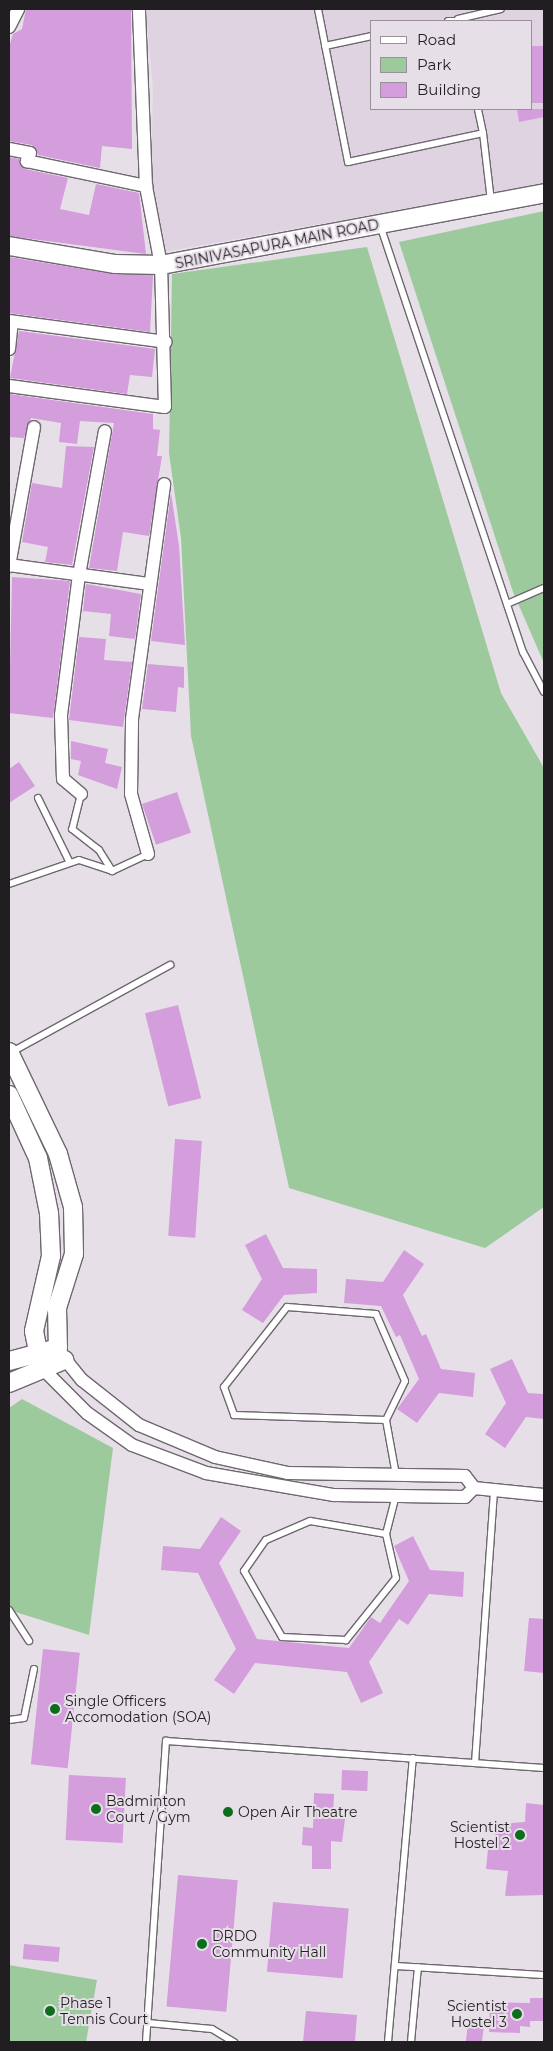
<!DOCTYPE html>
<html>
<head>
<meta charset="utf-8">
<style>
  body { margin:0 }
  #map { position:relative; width:553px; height:2051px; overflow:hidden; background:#e7dfe8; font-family:Montserrat,sans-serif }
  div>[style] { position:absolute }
  .built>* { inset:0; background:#dfd2e1 }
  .green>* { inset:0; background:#9dca9d }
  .building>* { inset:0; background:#d49ddb; transform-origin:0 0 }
  .roads { filter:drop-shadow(1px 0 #6e676f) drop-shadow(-1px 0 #6e676f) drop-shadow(0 1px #6e676f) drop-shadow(0 -1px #6e676f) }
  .lane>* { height:6px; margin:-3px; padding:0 3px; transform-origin:3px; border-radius:3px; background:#fff }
  .street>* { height:12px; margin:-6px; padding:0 6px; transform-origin:6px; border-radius:6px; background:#fff }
  .secondary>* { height:18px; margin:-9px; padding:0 9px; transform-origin:9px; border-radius:9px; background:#fff }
  .dots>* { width:14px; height:14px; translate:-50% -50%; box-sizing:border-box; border:2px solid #e7dfe8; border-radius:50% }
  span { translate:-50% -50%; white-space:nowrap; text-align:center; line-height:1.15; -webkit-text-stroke:4px #e7dfe8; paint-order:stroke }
  .street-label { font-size:14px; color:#211e21 }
  .poi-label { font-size:14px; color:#211e21 }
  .left { translate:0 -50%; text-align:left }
  .right { translate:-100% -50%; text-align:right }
  .frame { position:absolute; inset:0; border:10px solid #211e21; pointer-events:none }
  .legend { position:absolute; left:370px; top:20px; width:162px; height:90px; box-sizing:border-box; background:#e7dfe8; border:1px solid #989298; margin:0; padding:6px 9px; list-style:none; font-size:15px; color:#211e21 }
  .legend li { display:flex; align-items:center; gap:10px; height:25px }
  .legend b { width:25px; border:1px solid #989298 }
</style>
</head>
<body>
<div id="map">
  <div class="built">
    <div style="clip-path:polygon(evenodd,146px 9px,544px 9px,544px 184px,163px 252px,151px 184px,153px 88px,146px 9px,372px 21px,532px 21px,532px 109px,372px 109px,372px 21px)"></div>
  </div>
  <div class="green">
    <div style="clip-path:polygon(544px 211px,544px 663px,513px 592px,399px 242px)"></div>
    <div style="clip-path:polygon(367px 247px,501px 693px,544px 768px,544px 1207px,485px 1248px,289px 1188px,191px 736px,181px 538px,169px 453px,172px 274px)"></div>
    <div style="clip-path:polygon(22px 1399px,113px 1448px,89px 1635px,9px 1610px,9px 1408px)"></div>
    <div style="clip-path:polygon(9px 1965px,97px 1980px,86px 2042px,9px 2042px)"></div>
  </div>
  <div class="building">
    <div style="clip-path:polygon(26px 9px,131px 9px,132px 149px,102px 146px,100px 168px,38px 155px,32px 145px,9px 141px,9px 47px,13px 34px,22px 29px)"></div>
    <div style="left:544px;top:46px;width:57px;height:12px;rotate:90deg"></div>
    <div style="clip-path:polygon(517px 109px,544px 109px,544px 117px,519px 122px)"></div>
    <div style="clip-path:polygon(9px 157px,19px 159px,25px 169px,68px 178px,60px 209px,89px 215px,96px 184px,139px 193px,146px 254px,9px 236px)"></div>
    <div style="clip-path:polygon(9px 257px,113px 274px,153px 275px,150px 332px,9px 313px)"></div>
    <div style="clip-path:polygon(19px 331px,155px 349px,152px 377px,130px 375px,127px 394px,10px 378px)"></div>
    <div style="clip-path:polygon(9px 394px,153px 414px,153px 429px,160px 430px,157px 456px,162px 456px,149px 536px,123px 532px,117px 571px,89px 568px,114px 423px,80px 421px,77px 444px,59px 442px,61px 423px,31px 418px,24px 438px,9px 437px)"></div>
    <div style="clip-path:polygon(66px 446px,94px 447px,72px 565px,45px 562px,48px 547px,22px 542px,32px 483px,62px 488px)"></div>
    <div style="clip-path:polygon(171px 493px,179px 546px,185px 645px,151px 641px)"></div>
    <div style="clip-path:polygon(12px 577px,70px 581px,53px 718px,9px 713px)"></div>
    <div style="clip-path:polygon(86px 584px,141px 594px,135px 639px,109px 636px,111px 614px,83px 611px)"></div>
    <div style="clip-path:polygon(79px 637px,106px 639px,104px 660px,132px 662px,123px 727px,69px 720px)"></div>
    <div style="clip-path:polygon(148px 664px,184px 667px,184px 688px,178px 687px,176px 712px,142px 709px)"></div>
    <div style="clip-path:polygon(71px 741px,108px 749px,105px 763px,122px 767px,117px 789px,78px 775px,81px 761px,71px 759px)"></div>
    <div style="clip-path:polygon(19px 762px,35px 786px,9px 803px,9px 769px)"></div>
    <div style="left:177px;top:792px;width:43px;height:37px;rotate:71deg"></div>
    <div style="left:178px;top:1005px;width:96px;height:34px;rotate:76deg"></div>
    <div style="left:175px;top:1139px;width:27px;height:97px;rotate:4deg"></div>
    <div style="clip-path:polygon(266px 1234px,283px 1268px,317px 1269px,317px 1293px,284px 1295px,263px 1323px,242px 1310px,262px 1279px,245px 1245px)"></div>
    <div style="clip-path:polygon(404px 1250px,424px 1264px,403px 1295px,422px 1336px,426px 1334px,441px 1369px,475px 1373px,473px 1397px,439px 1393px,417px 1423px,397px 1409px,419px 1379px,400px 1335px,396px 1337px,381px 1306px,344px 1303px,346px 1279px,383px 1282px)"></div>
    <div style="clip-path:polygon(512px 1359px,528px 1393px,544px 1394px,544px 1419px,526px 1417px,505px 1448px,485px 1434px,506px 1403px,490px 1369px)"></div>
    <div style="clip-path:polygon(221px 1517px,241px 1531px,219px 1563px,257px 1639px,349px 1648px,371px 1617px,380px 1623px,409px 1581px,394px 1546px,413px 1536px,430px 1570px,464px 1572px,463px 1597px,429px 1594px,408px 1625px,399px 1619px,369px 1662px,383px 1693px,361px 1703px,347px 1672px,255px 1663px,234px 1694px,214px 1680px,236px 1649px,198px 1573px,161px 1570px,163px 1546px,200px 1549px)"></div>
    <div style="clip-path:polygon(529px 1618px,544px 1619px,544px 1673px,524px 1671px)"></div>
    <div style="left:43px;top:1649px;width:37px;height:116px;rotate:6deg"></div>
    <div style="left:342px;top:1770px;width:26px;height:20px;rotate:2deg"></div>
    <div style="left:69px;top:1775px;width:57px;height:65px;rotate:3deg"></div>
    <div style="clip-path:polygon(314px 1793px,334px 1794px,333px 1818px,345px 1819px,342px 1842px,331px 1841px,331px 1869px,312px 1869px,312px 1846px,302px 1845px,303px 1827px,313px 1828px)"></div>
    <div style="clip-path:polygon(526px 1803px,544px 1805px,544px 1895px,505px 1896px,508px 1871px,486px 1869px,488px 1849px,494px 1850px,496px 1824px,525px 1822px)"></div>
    <div style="left:178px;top:1875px;width:60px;height:132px;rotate:5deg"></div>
    <div style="left:273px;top:1902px;width:76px;height:70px;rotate:5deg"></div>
    <div style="left:24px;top:1944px;width:36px;height:15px;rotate:5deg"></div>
    <div style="clip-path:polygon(530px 1998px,544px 1998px,544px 2021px,530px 2021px,530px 2027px,520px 2026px,520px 2033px,489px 2032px,490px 2002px,530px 2003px)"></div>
    <div style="clip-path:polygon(306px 2011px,357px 2015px,355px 2042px,303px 2042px)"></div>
    <div style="left:468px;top:2024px;width:16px;height:18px;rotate:7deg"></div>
  </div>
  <div class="roads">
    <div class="lane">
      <div style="left:318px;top:9px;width:156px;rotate:78.9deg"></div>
      <div style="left:348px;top:162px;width:138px;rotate:-12.1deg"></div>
      <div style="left:483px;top:133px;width:25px;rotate:-102deg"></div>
      <div style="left:458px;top:19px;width:44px;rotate:-13.1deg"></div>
      <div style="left:448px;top:21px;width:10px"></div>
      <div style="left:325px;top:46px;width:48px;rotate:-12deg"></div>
      <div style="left:483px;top:133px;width:68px;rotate:83.3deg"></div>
      <div style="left:380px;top:225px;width:450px;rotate:71.5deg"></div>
      <div style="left:523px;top:652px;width:45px;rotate:62.3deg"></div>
      <div style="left:507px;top:604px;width:40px;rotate:-23.4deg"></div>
      <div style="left:81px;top:794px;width:36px;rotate:104deg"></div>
      <div style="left:72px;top:829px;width:34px;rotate:38deg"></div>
      <div style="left:99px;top:850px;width:25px;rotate:58deg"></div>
      <div style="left:38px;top:798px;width:72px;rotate:63.8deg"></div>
      <div style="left:9px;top:884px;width:74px;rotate:-18.9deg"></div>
      <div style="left:79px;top:860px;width:35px;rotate:18deg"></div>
      <div style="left:112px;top:871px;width:40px;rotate:-25deg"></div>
      <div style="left:10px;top:1053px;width:183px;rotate:-28.8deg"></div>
      <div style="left:386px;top:1420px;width:43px;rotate:-64deg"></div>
      <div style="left:405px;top:1381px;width:73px;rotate:-113.4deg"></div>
      <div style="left:376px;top:1314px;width:89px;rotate:-175.5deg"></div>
      <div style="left:287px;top:1307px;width:102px;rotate:128.2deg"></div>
      <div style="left:224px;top:1387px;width:30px;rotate:70deg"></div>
      <div style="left:234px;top:1415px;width:152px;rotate:1.9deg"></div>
      <div style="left:386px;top:1420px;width:56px;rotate:79.7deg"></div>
      <div style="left:386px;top:1534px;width:45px;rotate:77.2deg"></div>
      <div style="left:396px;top:1578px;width:80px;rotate:128.9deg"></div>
      <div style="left:346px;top:1640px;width:64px;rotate:-177.3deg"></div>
      <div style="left:282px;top:1637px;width:76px;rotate:-119.9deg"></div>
      <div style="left:244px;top:1571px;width:38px;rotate:-55deg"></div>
      <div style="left:266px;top:1540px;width:48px;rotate:-23.4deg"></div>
      <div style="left:310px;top:1521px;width:77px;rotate:9.7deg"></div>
      <div style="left:386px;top:1534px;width:40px;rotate:-75.6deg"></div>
      <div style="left:9px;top:1610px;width:37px;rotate:57deg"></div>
      <div style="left:9px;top:1720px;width:15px;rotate:-8deg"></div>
      <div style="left:24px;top:1718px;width:50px;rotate:-78.5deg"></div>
      <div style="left:475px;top:1763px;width:274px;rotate:-86deg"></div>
      <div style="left:395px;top:1966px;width:149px;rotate:3.5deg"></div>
      <div style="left:148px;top:2023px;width:64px;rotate:5.4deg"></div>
      <div style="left:212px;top:2029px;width:26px;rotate:31deg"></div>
      <div style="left:146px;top:2042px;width:302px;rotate:-86.2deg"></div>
      <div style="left:166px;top:1741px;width:379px;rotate:4.1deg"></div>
      <div style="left:388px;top:2042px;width:285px;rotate:-85deg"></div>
      <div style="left:411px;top:2042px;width:75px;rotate:-84.7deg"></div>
    </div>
    <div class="street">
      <div style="left:9px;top:27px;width:20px;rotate:-63deg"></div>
      <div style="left:9px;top:149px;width:21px;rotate:11deg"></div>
      <div style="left:30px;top:153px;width:9px;rotate:111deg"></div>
      <div style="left:27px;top:161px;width:122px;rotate:11.9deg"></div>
      <div style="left:9px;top:321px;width:158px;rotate:7.6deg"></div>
      <div style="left:9px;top:349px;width:27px;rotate:-84deg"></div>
      <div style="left:9px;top:386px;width:157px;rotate:7.7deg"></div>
      <div style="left:165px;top:407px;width:142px;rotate:-91.6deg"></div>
      <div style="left:161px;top:265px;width:80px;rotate:-100.8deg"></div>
      <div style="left:146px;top:186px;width:177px;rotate:-92.3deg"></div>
      <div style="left:9px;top:565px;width:142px;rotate:7.7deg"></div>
      <div style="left:9px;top:566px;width:141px;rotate:-79.8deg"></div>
      <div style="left:81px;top:794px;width:23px;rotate:-140deg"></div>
      <div style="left:63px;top:779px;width:64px;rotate:-91.8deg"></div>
      <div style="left:61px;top:715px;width:141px;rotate:-82.7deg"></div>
      <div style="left:79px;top:575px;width:146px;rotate:-79.8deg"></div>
      <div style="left:148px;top:854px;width:62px;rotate:-105.8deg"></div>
      <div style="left:131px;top:794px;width:75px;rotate:-89.2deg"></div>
      <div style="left:132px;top:719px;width:237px;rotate:-82.2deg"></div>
      <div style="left:60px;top:1353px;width:35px;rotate:51deg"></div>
      <div style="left:82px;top:1380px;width:73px;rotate:38.3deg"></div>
      <div style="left:139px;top:1425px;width:82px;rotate:22.8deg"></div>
      <div style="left:215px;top:1457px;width:75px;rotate:12.4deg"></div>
      <div style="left:288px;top:1473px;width:177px;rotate:1deg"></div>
      <div style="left:465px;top:1476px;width:15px;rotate:53deg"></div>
      <div style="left:474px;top:1488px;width:70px;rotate:5.7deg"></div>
      <div style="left:41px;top:1367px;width:65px;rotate:45deg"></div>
      <div style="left:87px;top:1413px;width:55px;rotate:35.4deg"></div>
      <div style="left:132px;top:1445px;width:79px;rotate:20.7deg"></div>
      <div style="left:206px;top:1473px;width:130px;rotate:9.8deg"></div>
      <div style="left:334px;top:1495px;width:131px;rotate:0.9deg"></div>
      <div style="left:465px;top:1497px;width:13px;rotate:-45deg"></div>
    </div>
    <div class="secondary">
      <div style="left:9px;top:246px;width:108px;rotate:9.6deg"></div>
      <div style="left:115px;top:264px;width:46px;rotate:1.2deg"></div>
      <div style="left:161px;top:265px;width:390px;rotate:-10.6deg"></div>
      <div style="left:9px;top:1052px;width:113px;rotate:64.3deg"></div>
      <div style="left:58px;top:1154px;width:55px;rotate:74.2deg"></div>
      <div style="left:73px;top:1207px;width:47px;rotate:88.8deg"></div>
      <div style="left:74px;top:1254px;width:57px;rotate:107.5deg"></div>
      <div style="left:57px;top:1308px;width:40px;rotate:88.6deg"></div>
      <div style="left:58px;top:1348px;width:51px;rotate:165.1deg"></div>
      <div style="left:9px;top:1095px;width:69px;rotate:65.3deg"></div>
      <div style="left:38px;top:1158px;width:56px;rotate:78.7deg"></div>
      <div style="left:49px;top:1213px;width:43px;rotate:87.3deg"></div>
      <div style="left:51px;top:1256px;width:77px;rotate:102.8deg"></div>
      <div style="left:34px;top:1331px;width:37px;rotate:79deg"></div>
      <div style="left:9px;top:1383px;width:60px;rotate:-22.7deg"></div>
    </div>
  </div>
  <div class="dots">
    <div style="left:55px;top:1709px;background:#0b6e1c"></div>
    <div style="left:96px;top:1809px;background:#0b6e1c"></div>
    <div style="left:228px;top:1812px;background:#0b6e1c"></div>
    <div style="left:520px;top:1835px;background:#0b6e1c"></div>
    <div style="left:202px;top:1944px;background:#0b6e1c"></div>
    <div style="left:50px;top:2011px;background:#0b6e1c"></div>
    <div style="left:517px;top:2014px;background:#0b6e1c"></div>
  </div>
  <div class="street-label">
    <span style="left:277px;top:244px;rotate:-11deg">SRINIVASAPURA MAIN ROAD</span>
  </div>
  <div class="poi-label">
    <span class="left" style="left:65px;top:1709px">Single Officers<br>Accomodation (SOA)</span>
    <span class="left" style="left:106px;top:1809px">Badminton<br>Court / Gym</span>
    <span class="left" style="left:238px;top:1812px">Open Air Theatre</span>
    <span class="right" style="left:510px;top:1835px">Scientist<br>Hostel 2</span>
    <span class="left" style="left:212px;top:1944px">DRDO<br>Community Hall</span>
    <span class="left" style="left:60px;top:2011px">Phase 1<br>Tennis Court</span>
    <span class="right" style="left:507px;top:2014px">Scientist<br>Hostel 3</span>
  </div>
  <div class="frame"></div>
  <ul class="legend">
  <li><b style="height:6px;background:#fff"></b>Road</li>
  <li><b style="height:14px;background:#9dca9d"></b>Park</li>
  <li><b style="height:14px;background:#d49ddb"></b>Building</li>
  </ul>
</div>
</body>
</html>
